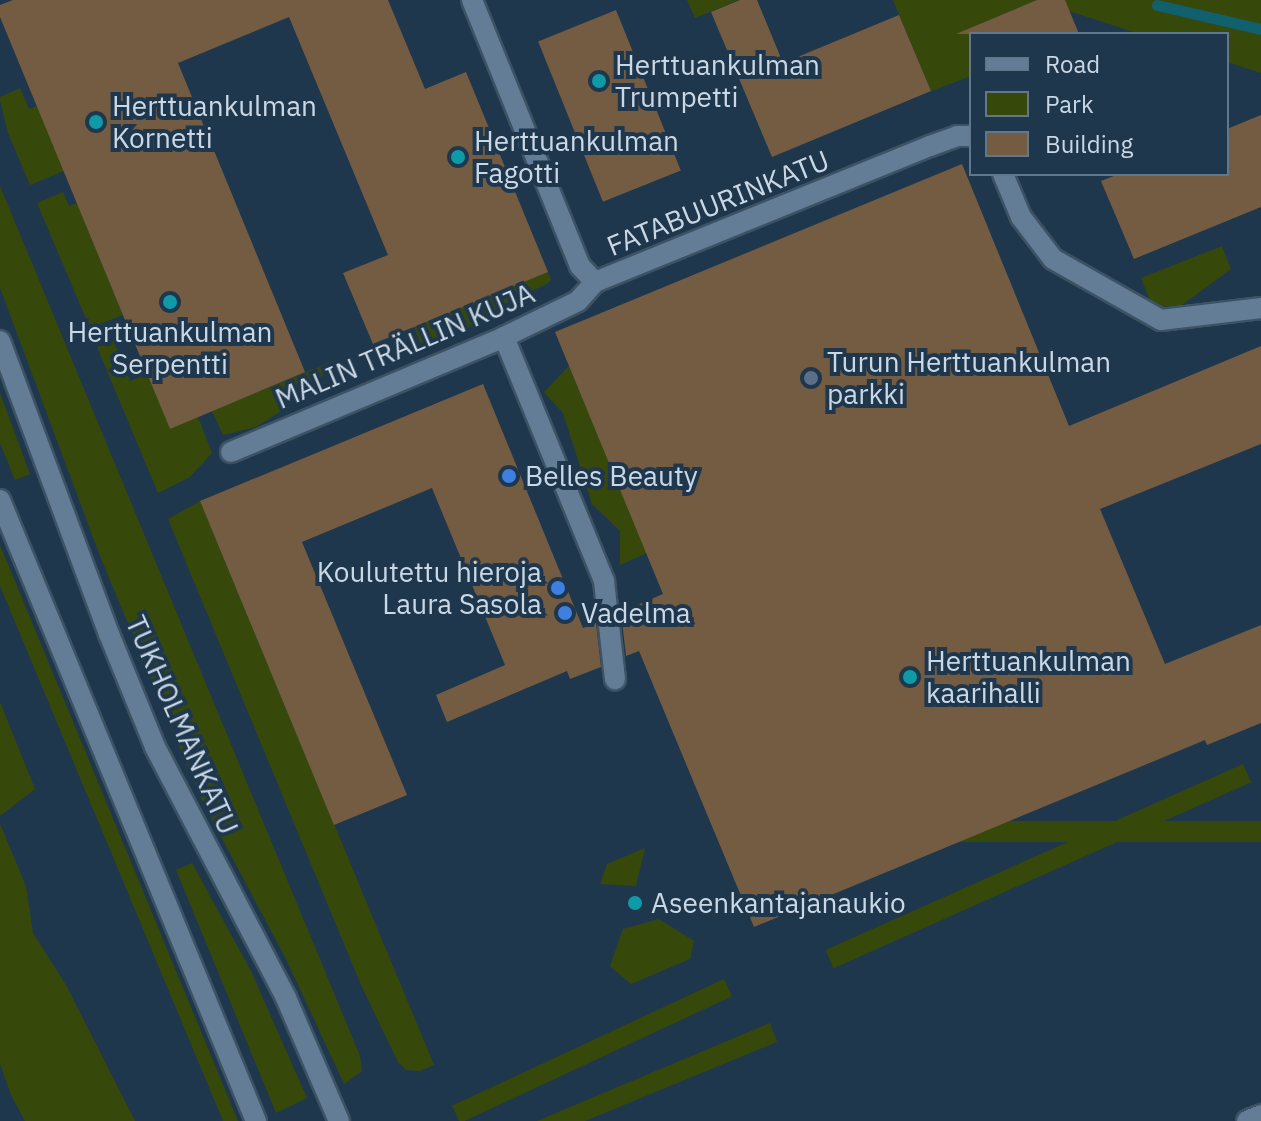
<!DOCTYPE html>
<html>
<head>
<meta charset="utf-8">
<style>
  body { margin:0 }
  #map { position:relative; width:1261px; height:1121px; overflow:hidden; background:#1f374c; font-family:"IBM Plex Sans",sans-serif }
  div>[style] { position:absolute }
  .green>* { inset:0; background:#37490a; transform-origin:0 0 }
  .stream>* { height:11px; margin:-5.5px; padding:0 5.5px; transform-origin:5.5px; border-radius:5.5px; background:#10606d }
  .building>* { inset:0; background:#745c43; transform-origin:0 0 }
  .roads { filter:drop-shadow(2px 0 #3d5264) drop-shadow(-2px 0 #3d5264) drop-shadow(0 2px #3d5264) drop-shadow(0 -2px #3d5264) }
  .street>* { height:20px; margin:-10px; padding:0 10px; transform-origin:10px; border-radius:10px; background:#637d96 }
  .secondary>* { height:20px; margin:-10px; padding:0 10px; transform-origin:10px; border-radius:10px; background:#637d96 }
  .dots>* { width:22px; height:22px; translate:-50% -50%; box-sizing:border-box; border:4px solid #1f374c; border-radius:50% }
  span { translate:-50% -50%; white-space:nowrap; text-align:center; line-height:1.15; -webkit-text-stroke:8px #1f374c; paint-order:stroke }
  .poi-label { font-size:28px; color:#cad8e6 }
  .left { translate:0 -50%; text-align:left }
  .right { translate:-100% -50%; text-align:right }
  .street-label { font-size:28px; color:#cad8e6 }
  .legend { position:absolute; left:969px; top:32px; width:260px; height:144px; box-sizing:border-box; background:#1f374c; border:2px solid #63778a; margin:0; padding:10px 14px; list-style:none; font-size:24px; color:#cad8e6 }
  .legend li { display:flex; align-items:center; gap:16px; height:40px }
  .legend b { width:40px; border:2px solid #63778a }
</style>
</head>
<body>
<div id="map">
  <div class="green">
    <div style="clip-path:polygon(687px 0,739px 0,695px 18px)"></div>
    <div style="clip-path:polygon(893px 0,1037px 0,982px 23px,971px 34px,971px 76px,931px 91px)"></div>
    <div style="clip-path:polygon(1065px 0,1261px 0,1261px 73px,1227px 62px,1227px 34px,1140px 34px,1069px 11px)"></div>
    <div style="clip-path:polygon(20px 88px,29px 109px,37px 106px,64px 171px,30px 185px,8px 133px,0 101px,0 97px)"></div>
    <div style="clip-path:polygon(0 186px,360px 1056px,362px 1071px,344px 1084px,286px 959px,200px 797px,100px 556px,0 288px)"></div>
    <div style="clip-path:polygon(63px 192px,69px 206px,77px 203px,123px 315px,90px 328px,37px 203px)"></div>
    <div style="clip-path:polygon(1222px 246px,1231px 269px,1179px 307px,1152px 306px,1141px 278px)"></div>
    <div style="clip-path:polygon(548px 272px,551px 280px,547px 284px,512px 300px,460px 333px,422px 348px,414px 327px)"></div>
    <div style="clip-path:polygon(114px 341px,130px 381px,148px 374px,170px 429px,198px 417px,212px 453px,190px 477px,158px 493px,97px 347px)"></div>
    <div style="clip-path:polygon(335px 360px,308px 394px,256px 427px,223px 435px,212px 411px)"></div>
    <div style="clip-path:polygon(569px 366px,647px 553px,620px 565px,620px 531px,592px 504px,563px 413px,544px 392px)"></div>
    <div style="clip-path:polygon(0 393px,30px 474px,15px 480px,0 443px)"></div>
    <div style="clip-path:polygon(200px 501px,434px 1065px,420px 1071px,406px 1070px,398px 1062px,361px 985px,168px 519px)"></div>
    <div style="clip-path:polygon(0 545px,238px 1121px,223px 1121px,0 586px)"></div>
    <div style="clip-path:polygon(0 702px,35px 789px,0 816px)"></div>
    <div style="left:1243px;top:764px;width:20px;height:457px;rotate:66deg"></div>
    <div style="left:1261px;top:821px;width:21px;height:451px;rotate:90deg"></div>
    <div style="clip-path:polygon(0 824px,26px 886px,33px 933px,66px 985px,135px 1121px,25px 1121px,11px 1095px,0 1064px)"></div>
    <div style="clip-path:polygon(645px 848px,636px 886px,600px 884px,607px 864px)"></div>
    <div style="clip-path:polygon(192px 863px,251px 971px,307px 1098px,276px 1113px,176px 870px)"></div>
    <div style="clip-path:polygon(659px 919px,694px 941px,690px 959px,631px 984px,610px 966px,623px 929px)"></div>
    <div style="left:724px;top:979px;width:19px;height:300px;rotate:65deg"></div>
    <div style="clip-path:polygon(770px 1023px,777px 1042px,585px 1121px,537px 1121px)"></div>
  </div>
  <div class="stream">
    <div style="left:1157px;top:5px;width:107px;rotate:13deg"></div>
  </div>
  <div class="building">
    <div style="clip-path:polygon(13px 0,388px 0,425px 89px,466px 72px,548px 272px,373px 344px,343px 273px,388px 255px,289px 17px,178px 63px,305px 372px,170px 429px,0 17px,0 5px)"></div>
    <div style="clip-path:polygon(740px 0,757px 0,783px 63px,899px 15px,931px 91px,772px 157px,711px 12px)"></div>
    <div style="clip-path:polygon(1037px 0,1065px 0,1079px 34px,956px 34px)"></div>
    <div style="left:616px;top:10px;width:173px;height:84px;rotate:68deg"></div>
    <div style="clip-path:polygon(1261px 115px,1261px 207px,1134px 259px,1101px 181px,1119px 174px,1227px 174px,1227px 129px)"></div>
    <div style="clip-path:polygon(962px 164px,1069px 426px,1261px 346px,1261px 444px,1100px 509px,1165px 664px,1261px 625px,1261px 723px,1207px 745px,1205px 740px,754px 927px,639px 651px,626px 656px,621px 612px,663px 594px,555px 332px)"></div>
    <div style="clip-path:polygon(483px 384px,583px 628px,596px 623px,601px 667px,570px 679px,567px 671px,447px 722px,436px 695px,505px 665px,432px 488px,302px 542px,407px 795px,334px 825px,200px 501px)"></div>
  </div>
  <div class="roads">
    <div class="street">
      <div style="left:472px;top:0;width:287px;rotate:67.9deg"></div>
      <div style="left:580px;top:266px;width:22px;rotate:47deg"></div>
      <div style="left:595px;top:282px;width:362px;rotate:-22.1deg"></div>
      <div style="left:930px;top:146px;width:29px;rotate:-20deg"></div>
      <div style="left:957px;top:136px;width:14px"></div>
      <div style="left:1003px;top:174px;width:47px;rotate:67.3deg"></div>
      <div style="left:1021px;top:217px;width:53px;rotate:52.7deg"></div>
      <div style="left:1053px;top:259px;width:124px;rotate:29.5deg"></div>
      <div style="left:1161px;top:320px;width:101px;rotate:-6.8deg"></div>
      <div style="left:504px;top:337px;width:264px;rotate:67.7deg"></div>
      <div style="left:604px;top:581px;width:99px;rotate:83.6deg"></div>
      <div style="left:231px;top:452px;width:296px;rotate:-22.8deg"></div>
      <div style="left:504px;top:337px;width:82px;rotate:-25.9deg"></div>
      <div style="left:578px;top:301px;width:25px;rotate:-48deg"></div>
      <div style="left:1247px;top:1121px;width:15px;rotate:-23deg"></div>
    </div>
    <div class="secondary">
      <div style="left:0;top:341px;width:313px;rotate:69.6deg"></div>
      <div style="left:109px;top:634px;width:122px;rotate:67.8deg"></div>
      <div style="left:155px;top:747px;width:283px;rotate:62.4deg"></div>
      <div style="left:286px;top:998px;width:134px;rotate:66.7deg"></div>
      <div style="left:0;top:500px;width:672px;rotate:67.6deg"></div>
    </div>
  </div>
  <div class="dots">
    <div style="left:599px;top:81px;background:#0f9aa8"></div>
    <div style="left:96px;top:122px;background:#0f9aa8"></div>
    <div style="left:458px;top:157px;background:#0f9aa8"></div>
    <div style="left:170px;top:302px;background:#0f9aa8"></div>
    <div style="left:811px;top:378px;background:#5c6f8a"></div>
    <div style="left:509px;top:476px;background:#3f7fe0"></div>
    <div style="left:558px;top:588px;background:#3f7fe0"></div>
    <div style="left:565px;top:613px;background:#3f7fe0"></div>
    <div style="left:910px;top:677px;background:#0f9aa8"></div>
    <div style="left:635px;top:903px;background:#0f9aa8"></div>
  </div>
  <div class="poi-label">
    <span class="left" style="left:615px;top:81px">Herttuankulman<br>Trumpetti</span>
    <span class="left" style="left:112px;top:122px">Herttuankulman<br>Kornetti</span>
    <span class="left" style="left:474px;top:157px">Herttuankulman<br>Fagotti</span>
    <span style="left:170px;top:348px">Herttuankulman<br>Serpentti</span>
    <span class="left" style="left:827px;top:378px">Turun Herttuankulman<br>parkki</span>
    <span class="left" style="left:525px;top:476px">Belles Beauty</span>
    <span class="right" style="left:542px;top:588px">Koulutettu hieroja<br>Laura Sasola</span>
    <span class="left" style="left:581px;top:613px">Vadelma</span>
    <span class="left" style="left:926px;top:677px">Herttuankulman<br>kaarihalli</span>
    <span class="left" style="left:651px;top:903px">Aseenkantajanaukio</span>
  </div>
  <div class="street-label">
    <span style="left:718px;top:203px;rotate:-22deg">FATABUURINKATU</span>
    <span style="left:405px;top:346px;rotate:-23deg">MALIN TRÄLLIN KUJA</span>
    <span style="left:182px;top:725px;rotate:66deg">TUKHOLMANKATU</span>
  </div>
  <ul class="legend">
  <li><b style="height:10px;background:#637d96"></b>Road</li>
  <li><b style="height:22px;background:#37490a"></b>Park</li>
  <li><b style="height:22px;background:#745c43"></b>Building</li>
  </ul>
</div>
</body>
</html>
